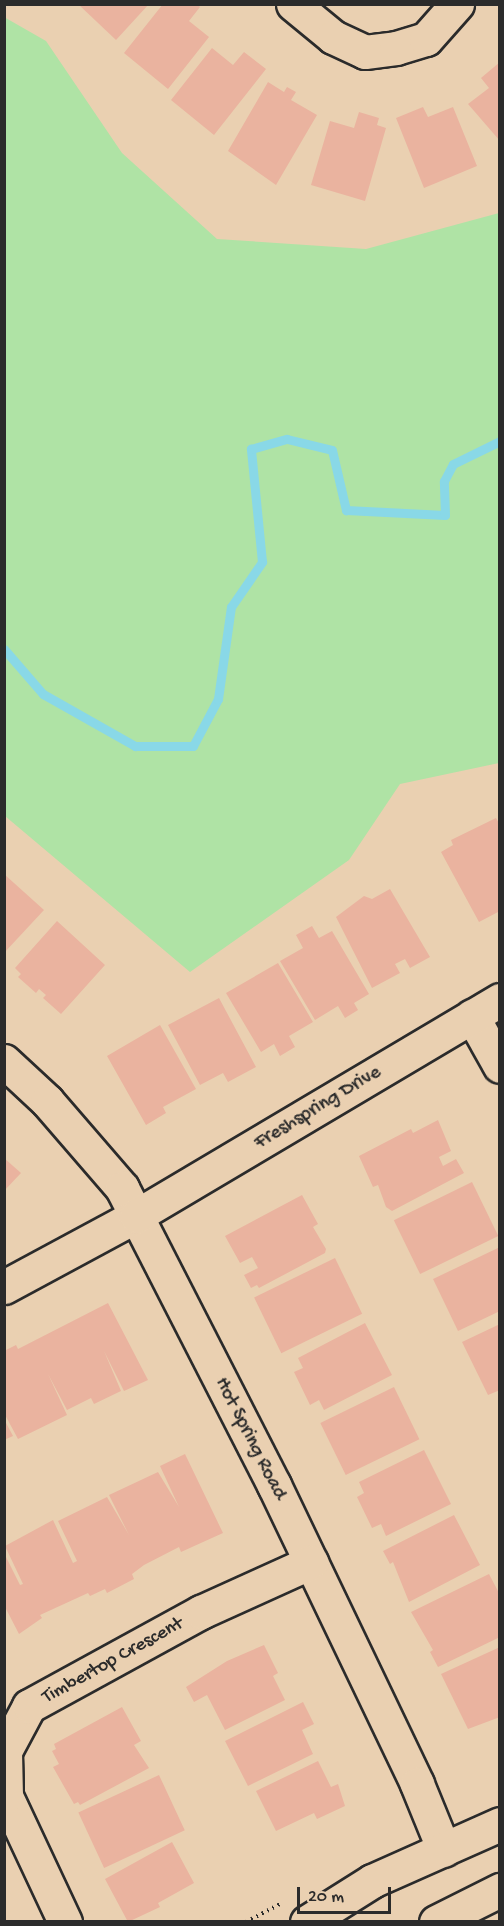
<!DOCTYPE html>
<html>
<head>
<meta charset="utf-8">
<style>
  body { margin:0 }
  #map { position:relative; width:504px; height:1926px; overflow:hidden; background:#ead0b1; font-family:"Gochi Hand",sans-serif }
  div>[style] { position:absolute }
  .green>* { inset:0; background:#afe3a5 }
  .stream>* { height:9px; margin:-4.5px; padding:0 4.5px; transform-origin:4.5px; border-radius:4.5px; background:#89d8e7 }
  .building>* { inset:0; background:#eab39f; transform-origin:0 0 }
  .path>* { height:4px; margin-top:-2px; transform-origin:0; background:repeating-linear-gradient(90deg,#2b2b2b 0 1.5px,transparent 0 6px) }
  .roads { filter:drop-shadow(2px 0 #2b2b2b) drop-shadow(-2px 0 #2b2b2b) drop-shadow(0 2px #2b2b2b) drop-shadow(0 -2px #2b2b2b) }
  .minor>* { height:33px; margin:-16.5px; padding:0 16.5px; transform-origin:16.5px; border-radius:16.5px; background:#ead0b1 }
  .major>* { height:33px; margin:-16.5px; padding:0 16.5px; transform-origin:16.5px; border-radius:16.5px; background:#ead0b1 }
  span { translate:-50% -50%; white-space:nowrap; text-align:center; line-height:1.15; -webkit-text-stroke:5px #ead0b1; paint-order:stroke }
  .street-label { font-size:20px; color:#2b2b2b }
  .frame { position:absolute; inset:0; border:6px solid #2b2b2b; pointer-events:none }
  .scale { position:absolute; left:297px; top:1887px; width:94px; height:27px; box-sizing:border-box; border:3px solid #2b2b2b; border-top:0; padding-left:8px; font-size:18px; line-height:21px; white-space:nowrap; color:#2b2b2b; -webkit-text-stroke:4px #ead0b1; paint-order:stroke }
</style>
</head>
<body>
<div id="map">
  <div class="green">
    <div style="clip-path:polygon(4px 17px,46px 41px,122px 153px,217px 239px,366px 249px,499px 213px,499px 763px,400px 784px,349px 860px,190px 972px,5px 816px)"></div>
  </div>
  <div class="stream">
    <div style="left:4px;top:649px;width:60px;rotate:49.1deg"></div>
    <div style="left:43px;top:694px;width:106px;rotate:29.5deg"></div>
    <div style="left:135px;top:746px;width:58px"></div>
    <div style="left:193px;top:746px;width:53px;rotate:-62deg"></div>
    <div style="left:218px;top:699px;width:93px;rotate:-82deg"></div>
    <div style="left:231px;top:607px;width:55px;rotate:-55.4deg"></div>
    <div style="left:262px;top:562px;width:114px;rotate:-95.6deg"></div>
    <div style="left:251px;top:449px;width:37px;rotate:-16deg"></div>
    <div style="left:287px;top:439px;width:46px;rotate:13.7deg"></div>
    <div style="left:332px;top:450px;width:62px;rotate:76.9deg"></div>
    <div style="left:346px;top:510px;width:99px;rotate:2.9deg"></div>
    <div style="left:445px;top:515px;width:34px;rotate:-92deg"></div>
    <div style="left:444px;top:481px;width:19px;rotate:-62deg"></div>
    <div style="left:453px;top:464px;width:52px;rotate:-26.1deg"></div>
  </div>
  <div class="building">
    <div style="clip-path:polygon(78px 4px,149px 4px,116px 40px)"></div>
    <div style="clip-path:polygon(163px 4px,197px 4px,200px 7px,189px 21px,209px 37px,168px 89px,124px 53px)"></div>
    <div style="clip-path:polygon(212px 48px,233px 65px,244px 52px,266px 69px,214px 135px,171px 100px)"></div>
    <div style="clip-path:polygon(500px 62px,500px 141px,468px 104px,489px 88px,481px 78px)"></div>
    <div style="clip-path:polygon(268px 82px,284px 92px,287px 87px,296px 92px,291px 100px,317px 115px,276px 185px,228px 151px)"></div>
    <div style="clip-path:polygon(423px 107px,428px 117px,453px 107px,477px 166px,424px 188px,396px 118px)"></div>
    <div style="clip-path:polygon(359px 112px,379px 118px,377px 125px,386px 128px,365px 201px,311px 185px,330px 121px,354px 128px)"></div>
    <div style="clip-path:polygon(496px 818px,500px 825px,500px 911px,479px 922px,441px 852px,453px 845px,451px 840px)"></div>
    <div style="clip-path:polygon(4px 874px,44px 910px,4px 953px)"></div>
    <div style="clip-path:polygon(390px 889px,430px 957px,410px 968px,405px 959px,395px 964px,400px 973px,372px 988px,336px 917px,364px 896px,372px 899px)"></div>
    <div style="clip-path:polygon(57px 921px,105px 965px,61px 1014px,43px 998px,46px 995px,39px 989px,36px 993px,18px 977px,21px 974px,15px 968px)"></div>
    <div style="clip-path:polygon(312px 926px,319px 938px,332px 931px,369px 994px,354px 1003px,358px 1010px,345px 1018px,338px 1006px,315px 1020px,280px 961px,303px 948px,296px 935px)"></div>
    <div style="clip-path:polygon(278px 963px,313px 1022px,289px 1036px,295px 1047px,280px 1056px,274px 1044px,261px 1052px,226px 993px)"></div>
    <div style="clip-path:polygon(219px 998px,256px 1067px,228px 1082px,223px 1073px,200px 1085px,168px 1025px)"></div>
    <div style="clip-path:polygon(160px 1025px,196px 1089px,163px 1107px,166px 1113px,146px 1125px,107px 1056px)"></div>
    <div style="clip-path:polygon(438px 1120px,451px 1151px,439px 1157px,443px 1166px,456px 1159px,464px 1173px,392px 1211px,386px 1207px,378px 1185px,373px 1187px,359px 1156px,411px 1129px,413px 1133px)"></div>
    <div style="clip-path:polygon(4px 1158px,21px 1173px,4px 1191px)"></div>
    <div style="left:472px;top:1182px;width:60px;height:87px;rotate:64deg"></div>
    <div style="clip-path:polygon(302px 1195px,318px 1224px,313px 1227px,326px 1249px,325px 1253px,259px 1288px,257px 1285px,251px 1288px,244px 1275px,258px 1268px,252px 1257px,240px 1263px,225px 1236px)"></div>
    <div style="clip-path:polygon(500px 1247px,500px 1311px,458px 1331px,433px 1279px)"></div>
    <div style="left:335px;top:1258px;width:62px;height:90px;rotate:64deg"></div>
    <div style="clip-path:polygon(108px 1303px,148px 1380px,124px 1391px,104px 1351px,121px 1391px,94px 1404px,91px 1398px,67px 1410px,48px 1374px,67px 1415px,18px 1439px,4px 1413px,4px 1351px,16px 1345px,18px 1349px)"></div>
    <div style="clip-path:polygon(365px 1323px,392px 1375px,324px 1410px,319px 1400px,310px 1405px,294px 1372px,303px 1368px,298px 1358px)"></div>
    <div style="clip-path:polygon(500px 1324px,500px 1390px,488px 1395px,462px 1342px)"></div>
    <div style="left:394px;top:1387px;width:58px;height:82px;rotate:64deg"></div>
    <div style="clip-path:polygon(4px 1419px,13px 1436px,4px 1440px)"></div>
    <div style="clip-path:polygon(424px 1450px,451px 1504px,386px 1536px,381px 1524px,372px 1528px,357px 1497px,364px 1493px,359px 1482px)"></div>
    <div style="clip-path:polygon(185px 1454px,223px 1533px,181px 1552px,179px 1547px,144px 1565px,132px 1574px,134px 1579px,107px 1593px,105px 1589px,90px 1596px,88px 1593px,40px 1615px,42px 1618px,19px 1634px,4px 1605px,4px 1553px,20px 1585px,23px 1584px,5px 1546px,53px 1520px,73px 1563px,77px 1561px,58px 1521px,107px 1497px,129px 1535px,109px 1495px,158px 1472px,179px 1507px,160px 1466px)"></div>
    <div style="clip-path:polygon(454px 1515px,480px 1565px,409px 1602px,393px 1562px,390px 1564px,383px 1551px)"></div>
    <div style="clip-path:polygon(489px 1574px,500px 1595px,500px 1637px,438px 1667px,430px 1652px,433px 1650px,411px 1612px)"></div>
    <div style="clip-path:polygon(264px 1645px,278px 1673px,273px 1676px,285px 1700px,225px 1730px,207px 1695px,194px 1702px,186px 1687px,227px 1661px)"></div>
    <div style="clip-path:polygon(500px 1647px,500px 1717px,468px 1729px,441px 1674px)"></div>
    <div style="clip-path:polygon(303px 1702px,314px 1724px,302px 1730px,313px 1754px,248px 1786px,225px 1741px)"></div>
    <div style="clip-path:polygon(122px 1707px,141px 1741px,134px 1745px,149px 1768px,80px 1805px,78px 1802px,74px 1804px,53px 1767px,59px 1764px,52px 1751px,56px 1749px,54px 1744px)"></div>
    <div style="clip-path:polygon(318px 1761px,331px 1787px,338px 1784px,345px 1806px,317px 1819px,314px 1813px,276px 1831px,256px 1791px)"></div>
    <div style="left:159px;top:1775px;width:61px;height:89px;rotate:65deg"></div>
    <div style="clip-path:polygon(172px 1842px,194px 1883px,158px 1903px,160px 1907px,128px 1922px,105px 1879px)"></div>
  </div>
  <div class="path">
    <div style="left:246px;top:1922px;width:38px;rotate:-28deg"></div>
  </div>
  <div class="roads">
    <div class="minor">
      <div style="left:293px;top:4px;width:52px;rotate:39.5deg"></div>
      <div style="left:333px;top:37px;width:35px;rotate:25deg"></div>
      <div style="left:365px;top:52px;width:31px;rotate:-7deg"></div>
      <div style="left:396px;top:48px;width:31px;rotate:-17deg"></div>
      <div style="left:426px;top:39px;width:47px;rotate:-48.5deg"></div>
      <div style="left:472px;top:1016px;width:57px;rotate:60.8deg"></div>
      <div style="left:4px;top:1061px;width:59px;rotate:42.9deg"></div>
      <div style="left:47px;top:1101px;width:115px;rotate:49.2deg"></div>
      <div style="left:122px;top:1188px;width:334px;rotate:62.9deg"></div>
      <div style="left:274px;top:1485px;width:331px;rotate:64.4deg"></div>
      <div style="left:417px;top:1784px;width:71px;rotate:67.8deg"></div>
      <div style="left:4px;top:1287px;width:150px;rotate:-28.3deg"></div>
      <div style="left:136px;top:1216px;width:423px;rotate:-30.7deg"></div>
      <div style="left:65px;top:1922px;width:139px;rotate:-115.1deg"></div>
      <div style="left:6px;top:1796px;width:45px;rotate:-91.3deg"></div>
      <div style="left:5px;top:1751px;width:51px;rotate:-61.9deg"></div>
      <div style="left:29px;top:1706px;width:196px;rotate:-28.7deg"></div>
      <div style="left:201px;top:1612px;width:121px;rotate:-24.4deg"></div>
    </div>
    <div class="major">
      <div style="left:307px;top:1922px;width:77px;rotate:-32.2deg"></div>
      <div style="left:372px;top:1881px;width:140px;rotate:-24deg"></div>
      <div style="left:436px;top:1922px;width:72px;rotate:-26.6deg"></div>
    </div>
  </div>
  <div class="street-label">
    <span style="left:318px;top:1108px;rotate:-31deg">Freshspring Drive</span>
    <span style="left:250px;top:1439px;rotate:63deg">Hot Spring Road</span>
    <span style="left:113px;top:1661px;rotate:-29deg">Timbertop Crescent</span>
  </div>
  <div class="frame"></div>
  <div class="scale">20 m</div>
</div>
</body>
</html>
